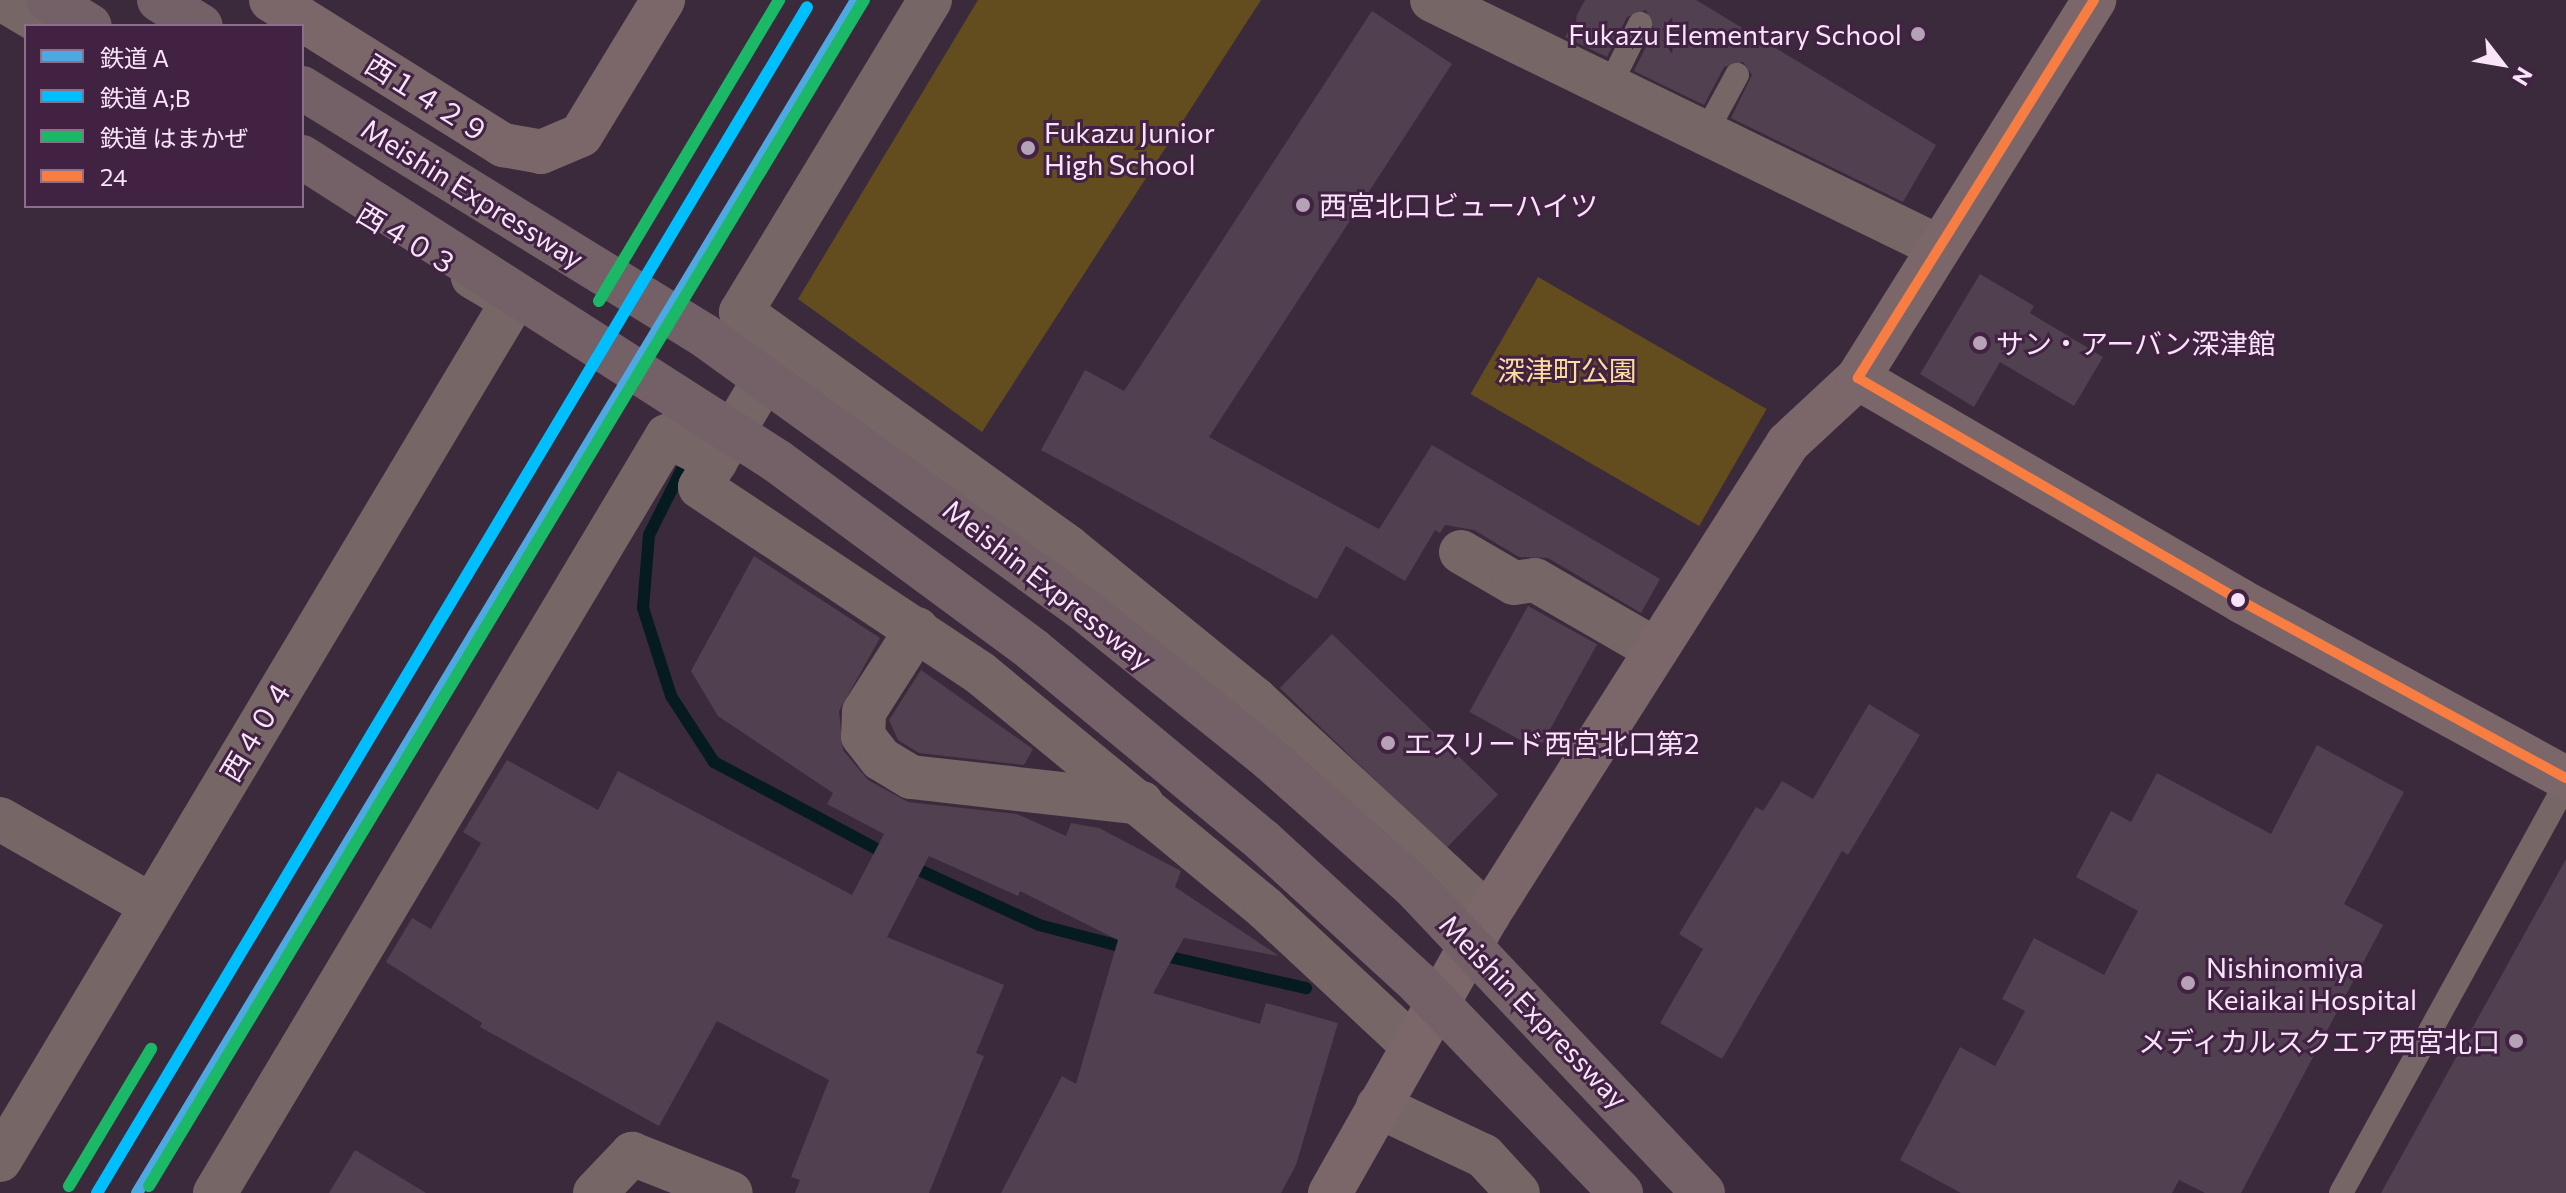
<!DOCTYPE html>
<html>
<head>
<meta charset="utf-8">
<style>
  body { margin:0 }
  #map { position:relative; width:2566px; height:1193px; overflow:hidden; background:#3b2a3b; font-family:Commissioner,"Noto Sans JP",sans-serif }
  div>[style] { position:absolute }
  .green>* { inset:0; background:#634c1d; transform-origin:0 0 }
  .stream>* { height:12px; margin:-6px; padding:0 6px; transform-origin:6px; border-radius:6px; background:#061b1f }
  .building>* { inset:0; background:#504050; transform-origin:0 0 }
  .lane>* { height:24px; margin:-12px; padding:0 12px; transform-origin:12px; border-radius:12px; background:#766666 }
  .street>* { height:44px; margin:-22px; padding:0 22px; transform-origin:22px; border-radius:22px; background:#766666 }
  .secondary>* { height:44px; margin:-22px; padding:0 22px; transform-origin:22px; border-radius:22px; background:#7b666a }
  .highway>* { height:44px; margin:-22px; padding:0 22px; transform-origin:22px; border-radius:22px; background:#746168 }
  .highway-bridge>* { height:44px; margin:-22px; padding:0 22px; transform-origin:22px; border-radius:22px; background:#746168 }
  .bus-1>* { height:10px; margin:-5px; padding:0 5px; transform-origin:5px; border-radius:5px; background:#f77d43 }
  .rail-1>* { height:12px; margin:-6px; padding:0 6px; transform-origin:6px; border-radius:6px; background:#4da9e4 }
  .rail-2>* { height:12px; margin:-6px; padding:0 6px; transform-origin:6px; border-radius:6px; background:#00bfff }
  .rail-3>* { height:12px; margin:-6px; padding:0 6px; transform-origin:6px; border-radius:6px; background:#1ab867 }
  .dots>* { width:22px; height:22px; translate:-50% -50%; box-sizing:border-box; border:4px solid #422243; border-radius:50% }
  span { translate:-50% -50%; white-space:nowrap; text-align:center; line-height:1.15; -webkit-text-stroke:6px #422243; paint-order:stroke }
  .poi-label { font-size:28px; color:#f8e3f8 }
  .right { translate:-100% -50%; text-align:right }
  .left { translate:0 -50%; text-align:left }
  .street-label { font-size:28px; color:#f8e3f8 }
  .park-label { font-size:28px; color:#fcdd9c }
  .legend { position:absolute; left:24px; top:24px; width:280px; height:184px; box-sizing:border-box; background:#422243; border:2px solid #8b6f8b; margin:0; padding:10px 14px; list-style:none; font-size:24px; color:#f8e3f8 }
  .legend li { display:flex; align-items:center; gap:16px; height:40px }
  .legend b { width:40px; border:2px solid #8b6f8b }
  .north { position:absolute; left:2462px; top:24px; width:80px; height:80px; -webkit-text-stroke:6px #422243; paint-order:stroke; rotate:121deg; font-size:22px; font-weight:700; line-height:32px; text-align:center; color:#f8e3f8 }
  .north::after { content:''; display:block; margin:auto; width:28px; height:36px; background:#f8e3f8; clip-path:polygon(50% 0,100% 100%,50% 72%,0 100%) }
</style>
</head>
<body>
<div id="map">
  <div class="green">
    <div style="clip-path:polygon(978px 0,1261px 0,982px 432px,798px 299px)"></div>
    <div style="left:1538px;top:277px;width:264px;height:135px;rotate:30deg"></div>
  </div>
  <div class="stream">
    <div style="left:683px;top:467px;width:76px;rotate:116.6deg"></div>
    <div style="left:649px;top:535px;width:73px;rotate:94.7deg"></div>
    <div style="left:643px;top:608px;width:92px;rotate:72.3deg"></div>
    <div style="left:671px;top:696px;width:79px;rotate:56.9deg"></div>
    <div style="left:714px;top:762px;width:200px;rotate:28.1deg"></div>
    <div style="left:906px;top:864px;width:146px;rotate:24.6deg"></div>
    <div style="left:1039px;top:925px;width:95px;rotate:14.6deg"></div>
    <div style="left:1157px;top:954px;width:153px;rotate:12.9deg"></div>
  </div>
  <div class="building">
    <div style="clip-path:polygon(1585px 0,1696px 0,1936px 145px,1903px 202px,1731px 118px,1752px 75px,1743px 62px,1724px 67px,1704px 105px,1634px 71px,1654px 30px,1646px 10px,1627px 17px,1607px 57px,1565px 37px)"></div>
    <div style="clip-path:polygon(1372px 11px,1452px 64px,1209px 437px,1379px 529px,1432px 445px,1660px 579px,1641px 613px,1548px 558px,1519px 557px,1474px 530px,1445px 525px,1440px 533px,1435px 530px,1405px 581px,1346px 546px,1317px 599px,1041px 450px,1085px 370px,1124px 391px)"></div>
    <div style="clip-path:polygon(1980px 274px,2034px 306px,2030px 313px,2103px 357px,2074px 406px,2000px 362px,1974px 407px,1920px 374px)"></div>
    <div style="clip-path:polygon(754px 556px,880px 638px,839px 711px,843px 750px,868px 780px,908px 802px,1017px 814px,1066px 836px,1071px 823px,1099px 828px,1181px 871px,1175px 887px,1279px 956px,1184px 938px,1153px 993px,1260px 1024px,1266px 1003px,1338px 1023px,1296px 1165px,1281px 1193px,1001px 1193px,1062px 1076px,1076px 1084px,1118px 940px,1020px 891px,1018px 896px,929px 856px,887px 937px,1004px 985px,976px 1053px,984px 1056px,929px 1193px,795px 1193px,800px 1180px,791px 1177px,829px 1080px,717px 1021px,659px 1126px,480px 1027px,482px 1023px,386px 962px,412px 918px,431px 929px,481px 843px,463px 832px,507px 760px,598px 810px,618px 771px,852px 895px,884px 834px,827px 804px,833px 793px,718px 716px,691px 671px)"></div>
    <div style="left:1528px;top:606px;width:79px;height:121px;rotate:29deg"></div>
    <div style="left:1332px;top:634px;width:231px;height:75px;rotate:44deg"></div>
    <div style="clip-path:polygon(921px 670px,1033px 749px,1024px 765px,919px 753px,898px 740px,889px 720px)"></div>
    <div style="clip-path:polygon(1869px 704px,1920px 735px,1848px 855px,1842px 851px,1722px 1059px,1660px 1023px,1703px 949px,1679px 934px,1756px 807px,1763px 811px,1782px 781px,1813px 799px)"></div>
    <div style="clip-path:polygon(2317px 745px,2404px 792px,2344px 904px,2383px 925px,2241px 1193px,2205px 1193px,2179px 1180px,2172px 1193px,1961px 1193px,1900px 1160px,1960px 1047px,1995px 1066px,2025px 1011px,2002px 999px,2034px 938px,2104px 975px,2138px 911px,2076px 877px,2111px 811px,2131px 822px,2157px 773px,2271px 834px)"></div>
    <div style="clip-path:polygon(2566px 859px,2566px 1193px,2381px 1193px)"></div>
    <div style="clip-path:polygon(355px 1150px,426px 1193px,329px 1193px)"></div>
  </div>
  <div class="lane">
    <div style="left:1611px;top:83px;width:66px;rotate:-63.8deg"></div>
    <div style="left:1706px;top:132px;width:65px;rotate:-61.5deg"></div>
    <div style="left:2341px;top:1193px;width:467px;rotate:-61.2deg"></div>
  </div>
  <div class="street">
    <div style="left:3px;top:0;width:51px;rotate:30.6deg"></div>
    <div style="left:930px;top:0;width:365px;rotate:121.2deg"></div>
    <div style="left:741px;top:312px;width:403px;rotate:35.7deg"></div>
    <div style="left:1068px;top:547px;width:241px;rotate:39.1deg"></div>
    <div style="left:1255px;top:699px;width:318px;rotate:42.8deg"></div>
    <div style="left:1432px;top:0;width:564px;rotate:25.97deg"></div>
    <div style="left:784px;top:347px;width:163px;rotate:121deg"></div>
    <div style="left:700px;top:487px;width:336px;rotate:33.6deg"></div>
    <div style="left:980px;top:673px;width:371px;rotate:39.5deg"></div>
    <div style="left:1266px;top:909px;width:200px;rotate:43deg"></div>
    <div style="left:1461px;top:552px;width:61px;rotate:30.3deg"></div>
    <div style="left:1514px;top:583px;width:21px;rotate:-8deg"></div>
    <div style="left:1535px;top:580px;width:140px;rotate:30deg"></div>
    <div style="left:917px;top:629px;width:98px;rotate:122.6deg"></div>
    <div style="left:864px;top:712px;width:24px;rotate:92deg"></div>
    <div style="left:863px;top:736px;width:29px;rotate:52deg"></div>
    <div style="left:881px;top:759px;width:35px;rotate:31deg"></div>
    <div style="left:911px;top:777px;width:232px;rotate:6.4deg"></div>
    <div style="left:0;top:819px;width:174px;rotate:29.7deg"></div>
    <div style="left:1378px;top:1106px;width:117px;rotate:25.3deg"></div>
    <div style="left:1484px;top:1156px;width:50px;rotate:47.4deg"></div>
    <div style="left:0;top:1160px;width:1001px;rotate:-59.15deg"></div>
    <div style="left:513px;top:301px;width:47px;rotate:-149deg"></div>
    <div style="left:215px;top:1193px;width:882px;rotate:-59.16deg"></div>
    <div style="left:667px;top:436px;width:55px;rotate:27deg"></div>
    <div style="left:595px;top:1193px;width:54px;rotate:-46.5deg"></div>
    <div style="left:632px;top:1154px;width:106px;rotate:21.5deg"></div>
  </div>
  <div class="secondary">
    <div style="left:271px;top:0;width:274px;rotate:32deg"></div>
    <div style="left:503px;top:145px;width:39px;rotate:10deg"></div>
    <div style="left:541px;top:152px;width:43px;rotate:-23deg"></div>
    <div style="left:581px;top:135px;width:158px;rotate:-58.7deg"></div>
    <div style="left:1858px;top:378px;width:443px;rotate:30.2deg"></div>
    <div style="left:2241px;top:601px;width:370px;rotate:28.6deg"></div>
    <div style="left:1330px;top:1193px;width:320px;rotate:-60.4deg"></div>
    <div style="left:1488px;top:915px;width:559px;rotate:-57.56deg"></div>
    <div style="left:1788px;top:443px;width:96px;rotate:-42.9deg"></div>
    <div style="left:1858px;top:378px;width:446px;rotate:-58deg"></div>
  </div>
  <div class="highway">
    <div style="left:48px;top:0;width:49px;rotate:31.8deg"></div>
    <div style="left:159px;top:0;width:49px;rotate:31.8deg"></div>
  </div>
  <div class="highway-bridge">
    <div style="left:302px;top:88px;width:473px;rotate:31.6deg"></div>
    <div style="left:705px;top:336px;width:463px;rotate:35.8deg"></div>
    <div style="left:1081px;top:607px;width:243px;rotate:38.8deg"></div>
    <div style="left:1270px;top:759px;width:191px;rotate:41.6deg"></div>
    <div style="left:1413px;top:886px;width:422px;rotate:46.6deg"></div>
    <div style="left:302px;top:157px;width:564px;rotate:32.62deg"></div>
    <div style="left:777px;top:461px;width:318px;rotate:36.4deg"></div>
    <div style="left:1033px;top:650px;width:298px;rotate:39.7deg"></div>
    <div style="left:1262px;top:840px;width:213px;rotate:42.5deg"></div>
    <div style="left:1419px;top:984px;width:291px;rotate:46deg"></div>
  </div>
  <div class="bus-1">
    <div style="left:2094px;top:0;width:446px;rotate:122deg"></div>
    <div style="left:1858px;top:378px;width:443px;rotate:30.2deg"></div>
    <div style="left:2241px;top:601px;width:370px;rotate:28.6deg"></div>
  </div>
  <div class="rail-1">
    <div style="left:137px;top:1193px;width:1393px;rotate:-58.92deg"></div>
  </div>
  <div class="rail-2">
    <div style="left:97px;top:1193px;width:1382px;rotate:-59.09deg"></div>
  </div>
  <div class="rail-3">
    <div style="left:599px;top:301px;width:351px;rotate:-59.1deg"></div>
    <div style="left:69px;top:1186px;width:160px;rotate:-59.1deg"></div>
    <div style="left:149px;top:1186px;width:1385px;rotate:-58.92deg"></div>
  </div>
  <div class="dots">
    <div style="left:1918px;top:34px;background:#b6a2b6"></div>
    <div style="left:1028px;top:148px;background:#b6a2b6"></div>
    <div style="left:1303px;top:205px;background:#b6a2b6"></div>
    <div style="left:1980px;top:343px;background:#b6a2b6"></div>
    <div style="left:2238px;top:600px;background:#f8e3f8"></div>
    <div style="left:1388px;top:743px;background:#b6a2b6"></div>
    <div style="left:2188px;top:983px;background:#b6a2b6"></div>
    <div style="left:2516px;top:1041px;background:#b6a2b6"></div>
  </div>
  <div class="poi-label">
    <span class="right" style="left:1902px;top:34px">Fukazu Elementary School</span>
    <span class="left" style="left:1044px;top:148px">Fukazu Junior<br>High School</span>
    <span class="left" style="left:1319px;top:205px">西宮北口ビューハイツ</span>
    <span class="left" style="left:1996px;top:343px">サン・アーバン深津館</span>
    <span class="left" style="left:1404px;top:743px">エスリード西宮北口第2</span>
    <span class="left" style="left:2206px;top:983px">Nishinomiya<br>Keiaikai Hospital</span>
    <span class="right" style="left:2500px;top:1041px">メディカルスクエア西宮北口</span>
  </div>
  <div class="street-label">
    <span style="left:428px;top:98px;rotate:32deg">西１４２９</span>
    <span style="left:473px;top:193px;rotate:32deg">Meishin Expressway</span>
    <span style="left:408px;top:239px;rotate:31deg">西４０３</span>
    <span style="left:1048px;top:584px;rotate:38deg">Meishin Expressway</span>
    <span style="left:256px;top:730px;rotate:-59deg">西４０４</span>
    <span style="left:1534px;top:1011px;rotate:46deg">Meishin Expressway</span>
  </div>
  <div class="park-label">
    <span style="left:1567px;top:370px">深津町公園</span>
  </div>
  <ul class="legend">
  <li><b style="height:10px;background:#4da9e4"></b>鉄道 A</li>
  <li><b style="height:10px;background:#00bfff"></b>鉄道 A;B</li>
  <li><b style="height:10px;background:#1ab867"></b>鉄道 はまかぜ</li>
  <li><b style="height:10px;background:#f77d43"></b>24</li>
  </ul>
  <div class="north">N</div>
</div>
</body>
</html>
